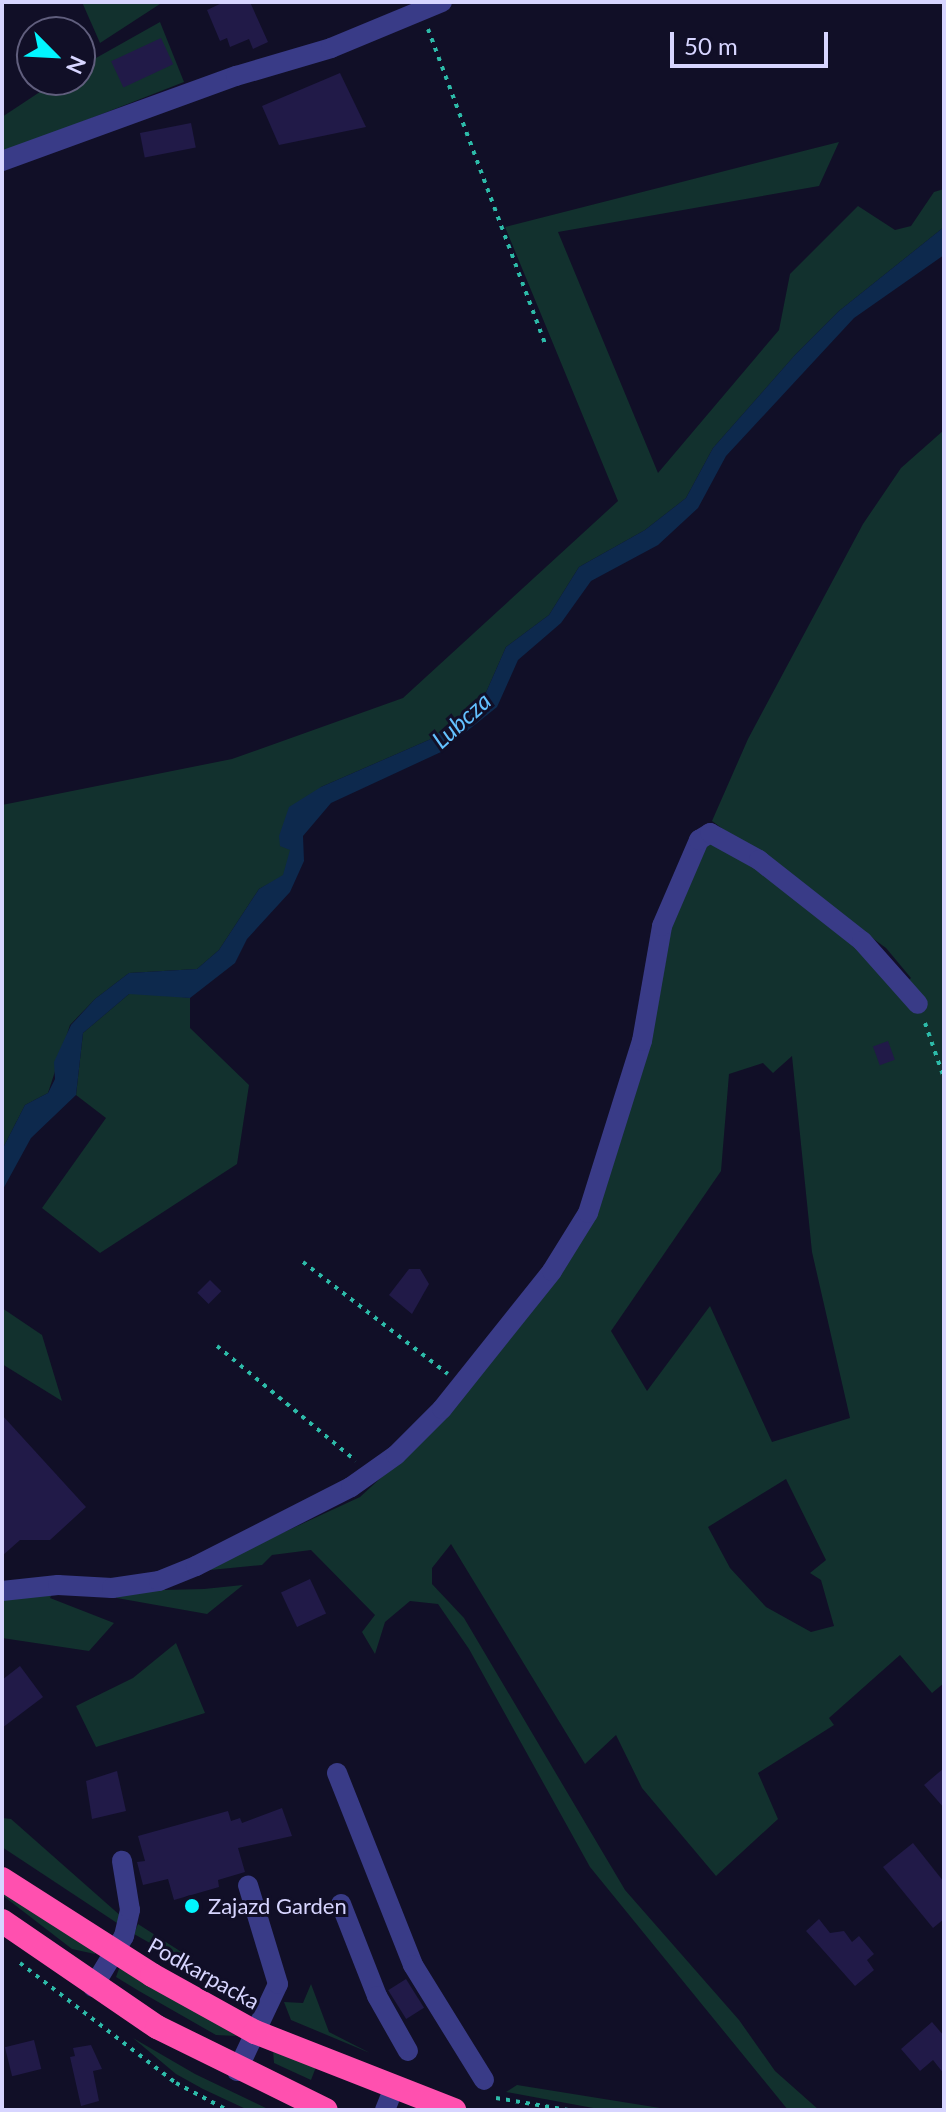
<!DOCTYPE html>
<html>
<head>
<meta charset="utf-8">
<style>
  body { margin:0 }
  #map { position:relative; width:946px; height:2112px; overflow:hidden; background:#110f27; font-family:Lato,sans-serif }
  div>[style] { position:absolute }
  .green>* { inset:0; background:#12312e }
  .water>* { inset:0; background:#0d294d }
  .building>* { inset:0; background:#211a48; transform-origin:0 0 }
  .path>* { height:4px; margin-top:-2px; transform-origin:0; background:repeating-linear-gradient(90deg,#2dbba9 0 4px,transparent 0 10px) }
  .minor>* { height:20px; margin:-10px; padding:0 10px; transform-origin:10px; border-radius:10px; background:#393b87 }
  .highway>* { height:24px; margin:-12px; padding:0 12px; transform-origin:12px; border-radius:12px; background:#ff50af }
  .dots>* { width:22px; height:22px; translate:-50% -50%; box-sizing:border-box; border:4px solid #110f27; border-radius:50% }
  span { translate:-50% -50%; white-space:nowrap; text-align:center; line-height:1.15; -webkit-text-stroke:6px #110f27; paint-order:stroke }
  .poi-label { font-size:22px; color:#d7d5ff }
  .left { translate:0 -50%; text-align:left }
  .street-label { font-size:22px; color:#d7d5ff }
  .water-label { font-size:24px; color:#63c1ff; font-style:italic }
  .frame { position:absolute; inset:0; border:4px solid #d7d5ff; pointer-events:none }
  .north { position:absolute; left:16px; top:16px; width:80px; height:80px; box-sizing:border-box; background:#110f27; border:2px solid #605e7d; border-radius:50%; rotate:114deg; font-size:22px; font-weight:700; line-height:32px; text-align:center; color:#d7d5ff }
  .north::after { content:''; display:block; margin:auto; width:28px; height:36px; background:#01f6ff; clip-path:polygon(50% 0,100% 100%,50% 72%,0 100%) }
  .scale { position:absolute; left:670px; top:32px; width:158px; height:36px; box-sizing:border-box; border:4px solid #d7d5ff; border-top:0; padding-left:10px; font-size:24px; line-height:28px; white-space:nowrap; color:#d7d5ff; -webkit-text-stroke:6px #110f27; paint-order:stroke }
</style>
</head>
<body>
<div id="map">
  <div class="green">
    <div style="clip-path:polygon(82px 2px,163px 2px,100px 43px)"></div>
    <div style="clip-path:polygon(160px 22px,184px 82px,2px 153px,2px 117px,58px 80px,80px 80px,80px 67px)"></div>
    <div style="clip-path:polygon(839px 142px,819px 186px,558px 232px,658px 473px,779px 330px,790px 274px,858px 206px,895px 230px,911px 226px,934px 192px,944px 189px,944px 227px,839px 311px,795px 355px,713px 448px,686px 498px,645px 530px,579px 567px,549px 615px,506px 647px,484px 697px,431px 739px,321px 787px,283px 876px,259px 889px,219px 950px,197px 969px,129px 973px,95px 999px,70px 1025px,48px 1093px,25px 1105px,2px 1150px,2px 805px,232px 759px,403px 698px,618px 501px,505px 227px)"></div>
    <div style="clip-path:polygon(evenodd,944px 430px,944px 1683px,932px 1693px,900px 1655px,829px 1718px,834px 1725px,758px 1773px,778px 1819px,716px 1876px,642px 1788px,616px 1735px,585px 1764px,451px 1544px,432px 1568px,432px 1584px,464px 1618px,625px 1890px,739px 2020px,775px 2071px,819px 2110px,788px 2110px,590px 1867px,469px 1649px,438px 1604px,410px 1601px,385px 1622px,375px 1654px,362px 1632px,375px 1615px,311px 1550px,272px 1555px,262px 1565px,200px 1571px,360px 1497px,412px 1449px,592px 1222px,669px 926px,703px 845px,722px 843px,861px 945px,901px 987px,911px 978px,886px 948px,712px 821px,748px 739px,863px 524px,901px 468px,944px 430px,792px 1056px,812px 1252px,850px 1418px,772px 1442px,710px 1306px,647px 1391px,611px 1331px,721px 1171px,729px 1074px,763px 1063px,773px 1073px,792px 1056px,944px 430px,786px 1479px,826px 1560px,810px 1573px,821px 1580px,834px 1626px,811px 1632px,766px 1607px,730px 1568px,708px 1527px,786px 1479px)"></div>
    <div style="clip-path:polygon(149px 993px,190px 998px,190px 1028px,249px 1085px,237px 1164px,100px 1253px,42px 1208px,106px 1118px,76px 1095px,83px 1033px,129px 994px)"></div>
    <div style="clip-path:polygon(2px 1308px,42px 1335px,62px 1401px,2px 1364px)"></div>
    <div style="clip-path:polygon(243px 1585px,207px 1614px,83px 1592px,204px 1589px)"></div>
    <div style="clip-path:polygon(54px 1590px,50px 1598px,114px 1623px,89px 1651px,2px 1638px,2px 1599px)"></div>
    <div style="clip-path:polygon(176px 1643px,205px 1713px,96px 1747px,76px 1706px,133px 1678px)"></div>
    <div style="clip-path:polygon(2px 1818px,11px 1819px,122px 1917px,120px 1925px,2px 1847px)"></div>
    <div style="clip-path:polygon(2px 1888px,96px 1952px,95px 1954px,72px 1949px,2px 1895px)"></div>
    <div style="clip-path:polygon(138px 1924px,186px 1955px,197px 1969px,254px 2002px,134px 1934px)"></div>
    <div style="clip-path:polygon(120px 1966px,237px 2036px,216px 2035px,139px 1991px,116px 1977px)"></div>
    <div style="clip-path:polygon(311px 1984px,329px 2032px,370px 2053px,291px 2020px,284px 2002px,303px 2003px)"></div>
    <div style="clip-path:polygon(133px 2038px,195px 2074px,270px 2110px,248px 2110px,203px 2089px,176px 2074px)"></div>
    <div style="clip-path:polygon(273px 2050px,316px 2067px,311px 2080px,274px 2063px)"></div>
    <div style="clip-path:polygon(517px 2085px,660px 2108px,665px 2110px,604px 2110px,506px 2092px)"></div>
  </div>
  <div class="water">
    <div style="clip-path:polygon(944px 227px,944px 255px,854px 318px,726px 456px,698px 508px,658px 545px,591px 581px,561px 623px,518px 660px,497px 707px,441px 752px,331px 803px,303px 836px,304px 861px,290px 892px,247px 939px,235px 963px,190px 998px,129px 994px,83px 1033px,76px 1095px,31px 1138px,2px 1191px,2px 1150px,25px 1105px,48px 1093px,55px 1079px,54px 1062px,71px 1025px,95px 999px,129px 973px,197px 969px,219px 950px,259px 889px,283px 875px,290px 850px,280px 846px,279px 836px,289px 807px,321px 787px,431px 739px,484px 697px,506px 647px,549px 615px,579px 567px,645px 530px,686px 498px,713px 448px,795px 355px,839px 311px)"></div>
  </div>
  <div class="building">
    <div style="clip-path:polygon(224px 2px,250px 2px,268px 42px,253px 49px,249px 39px,230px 47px,227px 38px,220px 41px,207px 10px)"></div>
    <div style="left:161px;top:38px;width:29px;height:55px;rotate:65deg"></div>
    <div style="clip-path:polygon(340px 73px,366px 127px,279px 145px,262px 106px)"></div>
    <div style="left:191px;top:123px;width:25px;height:52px;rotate:79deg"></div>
    <div style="left:888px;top:1041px;width:20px;height:16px;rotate:70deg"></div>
    <div style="clip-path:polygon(409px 1269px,420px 1269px,429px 1284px,412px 1314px,389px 1295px)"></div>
    <div style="left:210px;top:1280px;width:16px;height:18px;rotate:45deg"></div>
    <div style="clip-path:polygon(2px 1415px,86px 1507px,50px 1540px,20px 1540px,2px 1556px)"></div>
    <div style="left:310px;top:1579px;width:38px;height:32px;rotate:65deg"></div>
    <div style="clip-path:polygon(20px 1666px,43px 1697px,2px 1728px,2px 1680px)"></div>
    <div style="clip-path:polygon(944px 1768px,944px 1808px,924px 1785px)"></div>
    <div style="clip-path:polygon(117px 1771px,126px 1811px,92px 1819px,86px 1781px)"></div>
    <div style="clip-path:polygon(282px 1808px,292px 1836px,238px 1848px,245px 1872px,218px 1880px,219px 1887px,174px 1900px,168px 1879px,143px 1885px,137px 1862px,145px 1861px,138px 1836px,228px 1811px,231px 1821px,240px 1818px,242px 1823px)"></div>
    <div style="clip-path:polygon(913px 1843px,944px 1882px,944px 1919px,933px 1928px,883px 1867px)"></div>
    <div style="clip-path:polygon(819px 1919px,830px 1933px,844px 1931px,852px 1942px,859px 1936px,874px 1954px,867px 1960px,874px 1970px,855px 1986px,806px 1931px)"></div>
    <div style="left:406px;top:1979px;width:34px;height:21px;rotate:58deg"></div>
    <div style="clip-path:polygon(932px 2022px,944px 2036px,944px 2074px,933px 2060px,920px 2071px,901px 2049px)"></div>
    <div style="left:34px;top:2040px;width:30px;height:30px;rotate:76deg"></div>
    <div style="clip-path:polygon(91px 2045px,102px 2069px,93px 2071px,99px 2101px,81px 2106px,70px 2057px,75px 2056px,73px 2048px)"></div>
  </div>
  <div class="path">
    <div style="left:428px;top:29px;width:339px;rotate:69.6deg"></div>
    <div style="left:925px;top:1023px;width:58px;rotate:70.9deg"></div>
    <div style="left:303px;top:1262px;width:183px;rotate:37.7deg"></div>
    <div style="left:217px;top:1346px;width:180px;rotate:39.6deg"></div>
    <div style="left:20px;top:1963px;width:197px;rotate:37.6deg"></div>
    <div style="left:176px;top:2083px;width:58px;rotate:27.9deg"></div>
    <div style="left:496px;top:2098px;width:73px;rotate:9.5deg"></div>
  </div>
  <div class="minor">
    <div style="left:2px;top:161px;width:249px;rotate:-20deg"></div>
    <div style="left:236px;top:76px;width:99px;rotate:-16.4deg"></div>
    <div style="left:331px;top:48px;width:120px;rotate:-22.5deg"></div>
    <div style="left:2px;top:1591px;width:56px;rotate:-6.1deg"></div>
    <div style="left:58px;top:1585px;width:54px;rotate:3.2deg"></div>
    <div style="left:112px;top:1588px;width:48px;rotate:-8.5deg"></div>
    <div style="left:159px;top:1581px;width:40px;rotate:-22deg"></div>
    <div style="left:196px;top:1566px;width:174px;rotate:-27deg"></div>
    <div style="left:351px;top:1487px;width:55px;rotate:-35.4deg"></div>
    <div style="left:396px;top:1455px;width:65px;rotate:-45deg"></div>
    <div style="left:442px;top:1409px;width:176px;rotate:-51.4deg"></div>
    <div style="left:552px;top:1271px;width:68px;rotate:-58.2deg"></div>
    <div style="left:588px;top:1213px;width:180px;rotate:-72.6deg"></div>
    <div style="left:642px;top:1041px;width:117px;rotate:-80.1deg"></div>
    <div style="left:662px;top:926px;width:94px;rotate:-66.7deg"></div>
    <div style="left:699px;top:840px;width:13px;rotate:-32deg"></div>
    <div style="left:710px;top:833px;width:56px;rotate:28.9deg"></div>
    <div style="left:759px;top:860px;width:131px;rotate:38.2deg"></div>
    <div style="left:862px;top:941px;width:84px;rotate:48.4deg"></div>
    <div style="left:337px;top:1773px;width:206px;rotate:68.4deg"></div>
    <div style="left:413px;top:1965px;width:135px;rotate:58.3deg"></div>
    <div style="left:341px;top:1904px;width:99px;rotate:68.6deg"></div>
    <div style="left:377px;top:1996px;width:63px;rotate:60.6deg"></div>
    <div style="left:93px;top:1987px;width:60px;rotate:-58.7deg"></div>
    <div style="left:124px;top:1936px;width:27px;rotate:-77deg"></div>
    <div style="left:130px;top:1910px;width:50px;rotate:-99.3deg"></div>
    <div style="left:237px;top:2071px;width:96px;rotate:-64.8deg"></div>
    <div style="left:278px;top:1984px;width:103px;rotate:-106.9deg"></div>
    <div style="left:385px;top:2110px;width:22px;rotate:-68deg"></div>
  </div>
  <div class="highway">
    <div style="left:2px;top:1879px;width:178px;rotate:32.6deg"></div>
    <div style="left:152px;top:1975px;width:118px;rotate:29deg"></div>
    <div style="left:255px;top:2032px;width:214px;rotate:21.4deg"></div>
    <div style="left:2px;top:1921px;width:188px;rotate:34.4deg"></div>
    <div style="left:157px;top:2027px;width:188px;rotate:26.2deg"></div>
  </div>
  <div class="dots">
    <div style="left:192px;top:1906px;background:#01f6ff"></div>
  </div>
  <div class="poi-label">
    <span class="left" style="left:208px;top:1906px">Zajazd Garden</span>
  </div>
  <div class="street-label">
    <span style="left:204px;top:1973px;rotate:29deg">Podkarpacka</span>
  </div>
  <div class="water-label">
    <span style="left:461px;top:720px;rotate:-42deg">Lubcza</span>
  </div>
  <div class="frame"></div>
  <div class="north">N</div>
  <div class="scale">50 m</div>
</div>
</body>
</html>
